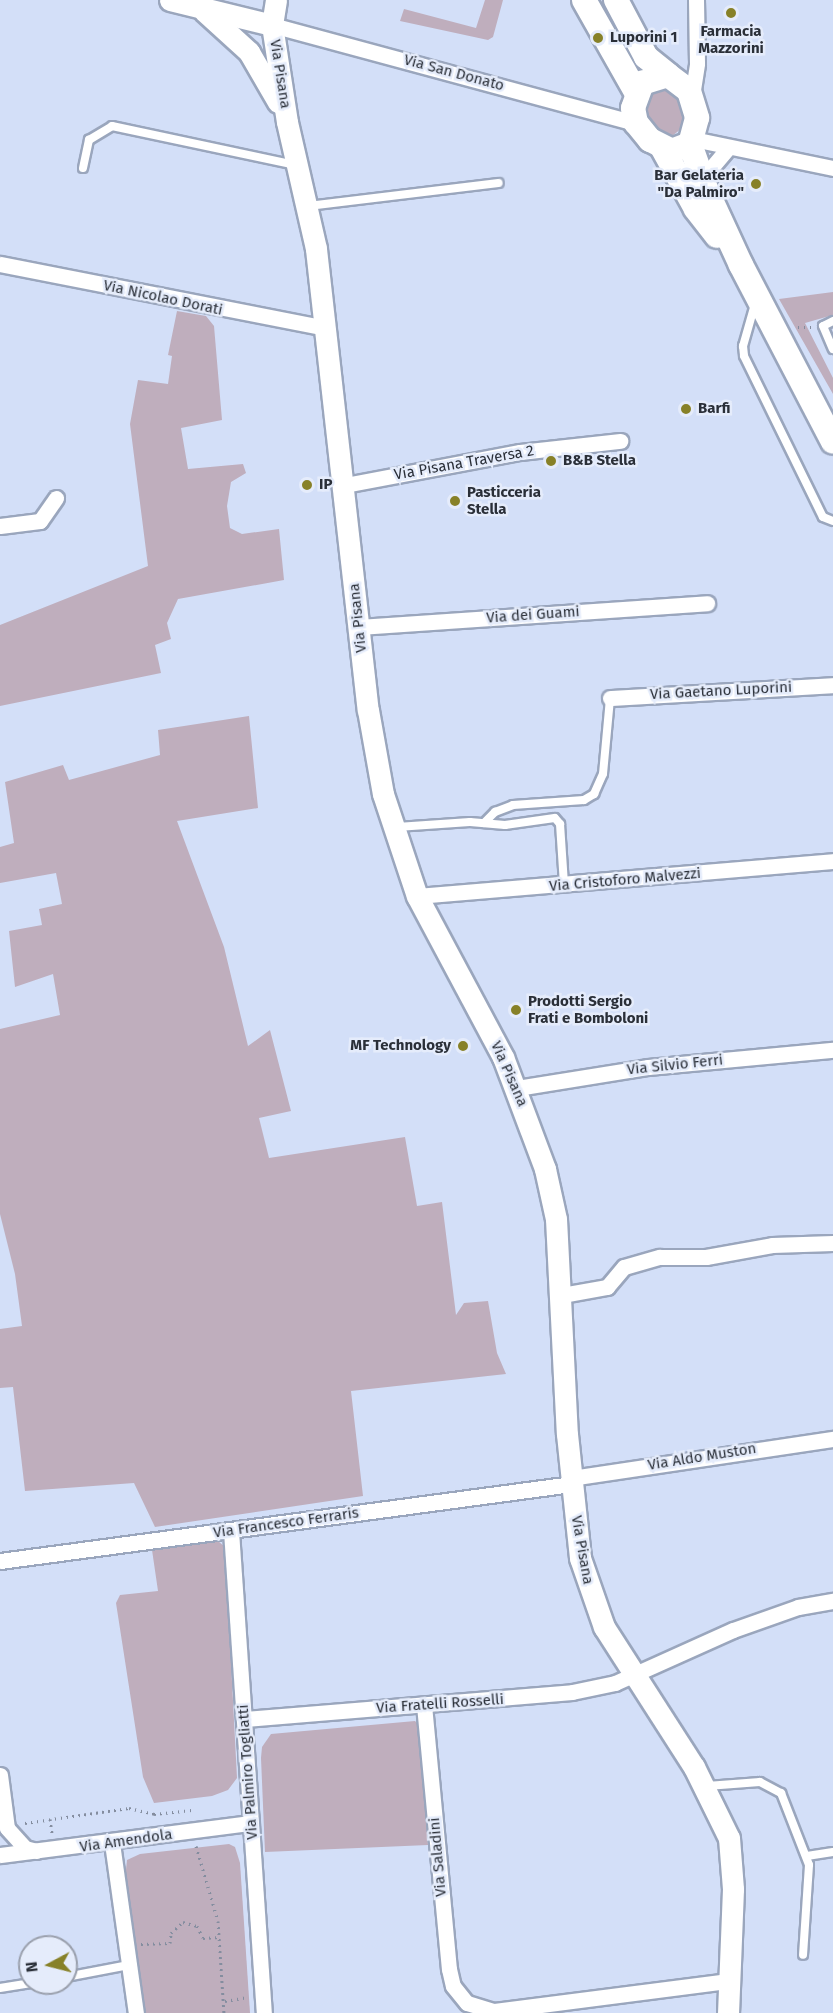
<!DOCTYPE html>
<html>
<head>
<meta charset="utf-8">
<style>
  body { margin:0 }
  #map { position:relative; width:833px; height:2013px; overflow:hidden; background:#d3dff8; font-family:"Fira Sans",sans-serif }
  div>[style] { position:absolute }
  .green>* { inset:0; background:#bfaebd }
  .path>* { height:3px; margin-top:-1.5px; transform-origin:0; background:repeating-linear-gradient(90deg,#848d9f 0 1.5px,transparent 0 6px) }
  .roads { filter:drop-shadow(2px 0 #9aa6bd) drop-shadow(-2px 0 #9aa6bd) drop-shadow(0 2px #9aa6bd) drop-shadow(0 -2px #9aa6bd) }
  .lane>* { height:8px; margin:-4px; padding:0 4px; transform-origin:4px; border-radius:4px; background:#fff }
  .street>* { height:15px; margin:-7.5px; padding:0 7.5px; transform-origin:7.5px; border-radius:7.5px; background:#fff }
  .secondary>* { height:21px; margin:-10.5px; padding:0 10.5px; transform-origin:10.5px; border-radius:10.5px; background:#fff }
  .primary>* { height:24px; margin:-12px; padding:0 12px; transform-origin:12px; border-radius:12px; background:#fff }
  .dots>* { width:16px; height:16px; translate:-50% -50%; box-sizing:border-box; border:3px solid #e5ecfb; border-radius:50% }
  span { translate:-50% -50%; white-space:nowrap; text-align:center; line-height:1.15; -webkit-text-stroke:5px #e5ecfb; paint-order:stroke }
  .poi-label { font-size:15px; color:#2a2f38; font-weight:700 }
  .left { translate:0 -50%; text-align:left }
  .right { translate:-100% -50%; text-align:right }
  .street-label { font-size:15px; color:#2a2f38 }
  .north { position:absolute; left:18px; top:1935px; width:60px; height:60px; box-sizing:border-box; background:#e5ecfb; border:2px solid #9aa0ad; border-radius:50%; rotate:263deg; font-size:16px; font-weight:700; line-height:24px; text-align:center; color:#2a2f38 }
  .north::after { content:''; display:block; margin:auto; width:21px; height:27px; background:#878128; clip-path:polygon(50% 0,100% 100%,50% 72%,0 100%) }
</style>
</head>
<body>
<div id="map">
  <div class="green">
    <div style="clip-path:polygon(485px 0,503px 0,493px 37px,488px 40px,400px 21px,404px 9px,476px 28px)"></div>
    <div style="clip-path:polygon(661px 88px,674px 94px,683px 112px,682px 128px,671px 137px,652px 127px,646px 112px,649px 93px)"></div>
    <div style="clip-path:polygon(833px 292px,833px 315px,805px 323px,833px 378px,833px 394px,779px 299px)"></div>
    <div style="clip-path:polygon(177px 311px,206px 316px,214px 326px,222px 420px,181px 428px,188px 469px,243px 464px,246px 473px,231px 482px,227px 506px,230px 528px,242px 534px,279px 529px,284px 580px,178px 599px,167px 623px,171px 639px,155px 645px,161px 673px,0 706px,0 625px,148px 566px,130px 424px,138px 380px,168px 384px,172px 356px,168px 355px)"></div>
    <div style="clip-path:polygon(249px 716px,258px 808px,177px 821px,224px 947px,248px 1046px,270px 1030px,291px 1111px,259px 1118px,269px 1158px,405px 1137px,417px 1206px,442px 1202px,456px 1315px,464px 1303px,488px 1301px,497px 1353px,506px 1374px,351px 1391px,363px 1496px,155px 1527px,134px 1483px,25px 1491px,13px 1387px,0 1388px,0 1329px,22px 1326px,15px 1274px,0 1214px,0 1029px,60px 1015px,53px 974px,15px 987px,9px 931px,42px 925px,39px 909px,62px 904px,56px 873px,0 883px,0 847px,14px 843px,5px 782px,63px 765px,69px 780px,160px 755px,158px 730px)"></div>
    <div style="clip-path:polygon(203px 1541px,218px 1541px,225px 1547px,237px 1778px,228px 1790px,212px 1796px,154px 1803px,143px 1777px,116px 1603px,120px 1595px,158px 1591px,152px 1550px)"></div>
    <div style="clip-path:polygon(415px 1721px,419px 1725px,428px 1845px,265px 1852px,261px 1758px,262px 1747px,271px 1734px)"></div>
    <div style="clip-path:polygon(229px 1844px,235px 1847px,240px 1863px,250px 2013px,141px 2013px,125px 1879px,127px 1860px,140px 1854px)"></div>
  </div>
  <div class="path">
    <div style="left:798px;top:327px;width:14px"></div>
    <div style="left:50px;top:1819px;width:14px;rotate:82deg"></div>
    <div style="left:25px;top:1823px;width:105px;rotate:-8.2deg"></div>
    <div style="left:129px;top:1808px;width:26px;rotate:13deg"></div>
    <div style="left:154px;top:1814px;width:38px;rotate:-6deg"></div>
    <div style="left:196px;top:1846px;width:78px;rotate:73.7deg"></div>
    <div style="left:218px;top:1921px;width:92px;rotate:86.3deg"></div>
    <div style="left:141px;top:1944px;width:29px;rotate:-2deg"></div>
    <div style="left:170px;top:1943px;width:10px;rotate:-84deg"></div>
    <div style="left:171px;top:1933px;width:16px;rotate:-43deg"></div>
    <div style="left:183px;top:1922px;width:15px;rotate:16deg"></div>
    <div style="left:197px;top:1926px;width:13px;rotate:63deg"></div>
    <div style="left:203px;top:1938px;width:17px;rotate:-3deg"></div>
    <div style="left:225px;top:2001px;width:22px;rotate:-10deg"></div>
  </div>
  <div class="roads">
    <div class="lane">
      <div style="left:83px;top:168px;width:29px;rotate:-78deg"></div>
      <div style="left:89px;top:140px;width:27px;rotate:-31deg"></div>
      <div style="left:112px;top:126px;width:187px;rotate:12deg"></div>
      <div style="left:308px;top:206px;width:192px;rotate:-6.9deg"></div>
      <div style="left:755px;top:304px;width:44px;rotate:105.9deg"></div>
      <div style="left:743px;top:346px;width:10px;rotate:84deg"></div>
      <div style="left:744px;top:356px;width:179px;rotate:63.9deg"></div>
      <div style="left:823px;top:517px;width:11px;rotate:22deg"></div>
      <div style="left:833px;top:321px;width:11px;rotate:153deg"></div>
      <div style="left:823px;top:326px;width:25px;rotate:67deg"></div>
      <div style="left:484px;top:823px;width:16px;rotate:-45deg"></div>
      <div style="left:495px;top:812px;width:19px;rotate:-21deg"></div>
      <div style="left:513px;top:805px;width:71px;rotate:-4deg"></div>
      <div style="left:584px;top:800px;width:12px;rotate:-31deg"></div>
      <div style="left:594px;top:794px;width:22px;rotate:-66deg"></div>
      <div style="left:603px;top:774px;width:76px;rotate:-84.7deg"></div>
      <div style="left:397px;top:827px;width:73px;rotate:-3.9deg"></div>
      <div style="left:470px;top:822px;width:35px;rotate:5deg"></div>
      <div style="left:505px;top:825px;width:50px;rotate:-8deg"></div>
      <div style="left:555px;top:818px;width:8px;rotate:50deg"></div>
      <div style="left:560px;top:824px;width:60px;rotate:86.2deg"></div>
      <div style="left:707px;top:1786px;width:53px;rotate:-4.3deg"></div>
      <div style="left:760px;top:1782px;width:24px;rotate:28deg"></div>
      <div style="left:781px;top:1793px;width:77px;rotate:68.7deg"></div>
      <div style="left:809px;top:1865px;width:90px;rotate:93.8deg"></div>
      <div style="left:807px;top:1856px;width:26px;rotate:-9deg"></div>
      <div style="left:66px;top:1977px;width:64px;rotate:-10.8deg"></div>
      <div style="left:0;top:1988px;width:30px;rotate:-9deg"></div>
    </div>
    <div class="street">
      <div style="left:272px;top:25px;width:377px;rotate:15.1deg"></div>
      <div style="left:692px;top:96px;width:33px;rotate:-81deg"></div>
      <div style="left:697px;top:63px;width:63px;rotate:-90.9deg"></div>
      <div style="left:693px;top:139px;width:143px;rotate:11.7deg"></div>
      <div style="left:706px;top:186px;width:20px;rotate:-72deg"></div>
      <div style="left:712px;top:167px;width:25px;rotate:-50deg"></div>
      <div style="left:0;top:264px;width:332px;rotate:11.1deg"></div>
      <div style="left:345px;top:485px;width:178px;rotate:-10.7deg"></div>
      <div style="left:520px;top:452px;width:101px;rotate:-6.3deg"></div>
      <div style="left:0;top:526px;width:40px;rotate:-7.1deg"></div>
      <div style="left:40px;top:521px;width:28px;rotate:-55deg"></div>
      <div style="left:359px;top:627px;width:349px;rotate:-3.9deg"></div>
      <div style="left:610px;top:698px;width:223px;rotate:-3.3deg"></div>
      <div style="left:417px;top:896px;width:417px;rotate:-4.8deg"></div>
      <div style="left:517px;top:1088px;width:133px;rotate:-9.1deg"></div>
      <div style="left:648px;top:1067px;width:186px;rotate:-5.3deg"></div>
      <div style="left:562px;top:1295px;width:46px;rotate:-10.1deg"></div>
      <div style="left:607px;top:1287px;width:26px;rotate:-50deg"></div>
      <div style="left:624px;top:1267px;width:37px;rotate:-16deg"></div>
      <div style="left:660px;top:1257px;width:46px"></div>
      <div style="left:706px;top:1257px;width:67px;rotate:-10.3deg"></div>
      <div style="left:772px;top:1245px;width:61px;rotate:-1.9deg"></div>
      <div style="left:571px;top:1478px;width:265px;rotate:-8.5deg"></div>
      <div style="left:231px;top:1531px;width:483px;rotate:86.1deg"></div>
      <div style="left:0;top:1561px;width:577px;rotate:-7.67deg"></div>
      <div style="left:424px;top:1705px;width:265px;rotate:84.6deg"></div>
      <div style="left:449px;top:1969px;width:17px;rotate:77deg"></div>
      <div style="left:453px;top:1986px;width:22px;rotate:51deg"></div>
      <div style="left:467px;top:2003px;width:28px;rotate:17deg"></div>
      <div style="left:494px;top:2011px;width:237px;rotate:-7.3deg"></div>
      <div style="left:245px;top:1719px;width:328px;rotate:-4.7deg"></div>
      <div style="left:572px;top:1692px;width:44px;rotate:-11.8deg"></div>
      <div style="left:615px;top:1683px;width:129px;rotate:-24.2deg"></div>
      <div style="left:733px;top:1630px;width:69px;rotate:-19.5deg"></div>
      <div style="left:798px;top:1607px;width:36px;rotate:-10deg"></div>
      <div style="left:0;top:1775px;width:53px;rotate:82.5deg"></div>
      <div style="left:7px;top:1828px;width:27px;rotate:48deg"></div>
      <div style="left:25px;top:1848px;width:12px;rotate:14deg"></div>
      <div style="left:112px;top:1843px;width:172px;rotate:82deg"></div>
      <div style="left:0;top:1855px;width:253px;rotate:-7.3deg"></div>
    </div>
    <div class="secondary">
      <div style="left:170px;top:0;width:105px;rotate:13.8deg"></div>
      <div style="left:276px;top:0;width:25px;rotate:99deg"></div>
      <div style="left:272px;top:25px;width:98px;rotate:81.2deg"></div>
      <div style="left:287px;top:122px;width:130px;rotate:77.1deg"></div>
      <div style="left:316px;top:249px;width:464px;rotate:83.6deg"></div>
      <div style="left:368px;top:710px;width:85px;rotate:79.9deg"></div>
      <div style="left:383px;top:794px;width:108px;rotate:71.6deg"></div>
      <div style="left:417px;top:896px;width:183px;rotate:61.9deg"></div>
      <div style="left:503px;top:1057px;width:120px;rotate:69.4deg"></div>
      <div style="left:545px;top:1169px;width:51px;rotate:77.6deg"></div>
      <div style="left:556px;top:1219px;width:215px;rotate:87.1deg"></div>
      <div style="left:567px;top:1434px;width:125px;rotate:84deg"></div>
      <div style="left:580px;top:1558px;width:73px;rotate:70.8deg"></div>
      <div style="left:604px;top:1627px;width:166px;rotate:57.3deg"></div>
      <div style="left:694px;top:1767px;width:79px;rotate:63.8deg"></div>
      <div style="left:729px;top:1838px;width:51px;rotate:85.5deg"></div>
      <div style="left:733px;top:1889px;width:124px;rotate:92.3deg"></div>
      <div style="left:204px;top:11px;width:61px;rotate:42.3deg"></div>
      <div style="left:249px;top:52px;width:58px;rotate:59.9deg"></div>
    </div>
    <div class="primary">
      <div style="left:584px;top:0;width:106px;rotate:60.5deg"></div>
      <div style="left:616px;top:0;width:64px;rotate:62.2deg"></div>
      <div style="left:646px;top:57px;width:28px;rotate:39deg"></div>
      <div style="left:668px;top:75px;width:26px;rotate:37deg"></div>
      <div style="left:689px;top:91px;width:28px;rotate:73deg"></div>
      <div style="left:697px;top:118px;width:27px;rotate:105deg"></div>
      <div style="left:690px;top:144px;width:19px;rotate:159deg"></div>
      <div style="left:672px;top:151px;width:25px;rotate:-153deg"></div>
      <div style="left:650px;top:140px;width:22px;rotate:-129deg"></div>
      <div style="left:636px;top:123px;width:15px;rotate:-101deg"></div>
      <div style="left:633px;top:108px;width:27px;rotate:-70deg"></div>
      <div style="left:642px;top:83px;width:27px;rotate:-17deg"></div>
      <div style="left:690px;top:144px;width:48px;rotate:70.4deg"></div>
      <div style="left:706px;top:189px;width:84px;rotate:65.3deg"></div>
      <div style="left:741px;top:265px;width:199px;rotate:62.5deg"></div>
      <div style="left:663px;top:149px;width:68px;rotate:61.2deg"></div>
      <div style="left:696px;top:209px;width:34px;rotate:52deg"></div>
    </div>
  </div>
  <div class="dots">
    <div style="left:731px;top:13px;background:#878128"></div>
    <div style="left:598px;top:38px;background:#878128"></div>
    <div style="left:756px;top:184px;background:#878128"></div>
    <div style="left:686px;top:409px;background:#878128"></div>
    <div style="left:551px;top:461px;background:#878128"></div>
    <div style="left:307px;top:485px;background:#878128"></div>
    <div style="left:455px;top:501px;background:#878128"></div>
    <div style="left:516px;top:1010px;background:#878128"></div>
    <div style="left:463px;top:1046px;background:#878128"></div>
  </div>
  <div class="poi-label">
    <span style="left:731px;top:40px">Farmacia<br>Mazzorini</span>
    <span class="left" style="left:610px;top:38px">Luporini 1</span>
    <span class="right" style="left:744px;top:184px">Bar Gelateria<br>"Da Palmiro"</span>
    <span class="left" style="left:698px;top:409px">Barfi</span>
    <span class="left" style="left:563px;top:461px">B&amp;B Stella</span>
    <span class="left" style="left:319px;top:485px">IP</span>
    <span class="left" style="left:467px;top:501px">Pasticceria<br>Stella</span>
    <span class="left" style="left:528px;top:1010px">Prodotti Sergio<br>Frati e Bomboloni</span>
    <span class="right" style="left:451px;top:1046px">MF Technology</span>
  </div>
  <div class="street-label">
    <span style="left:454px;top:73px;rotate:15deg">Via San Donato</span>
    <span style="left:280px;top:74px;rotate:81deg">Via Pisana</span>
    <span style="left:163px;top:298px;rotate:12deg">Via Nicolao Dorati</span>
    <span style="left:464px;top:463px;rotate:-10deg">Via Pisana Traversa 2</span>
    <span style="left:533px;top:615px;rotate:-4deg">Via dei Guami</span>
    <span style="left:358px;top:618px;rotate:-96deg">Via Pisana</span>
    <span style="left:721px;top:691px;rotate:-3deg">Via Gaetano Luporini</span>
    <span style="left:625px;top:880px;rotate:-5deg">Via Cristoforo Malvezzi</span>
    <span style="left:675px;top:1065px;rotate:-6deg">Via Silvio Ferri</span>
    <span style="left:509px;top:1074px;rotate:66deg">Via Pisana</span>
    <span style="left:702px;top:1457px;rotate:-9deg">Via Aldo Muston</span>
    <span style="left:286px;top:1523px;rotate:-8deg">Via Francesco Ferraris</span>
    <span style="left:582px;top:1550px;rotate:80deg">Via Pisana</span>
    <span style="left:440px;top:1704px;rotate:-4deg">Via Fratelli Rosselli</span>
    <span style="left:248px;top:1772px;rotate:-94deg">Via Palmiro Togliatti</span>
    <span style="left:126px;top:1841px;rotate:-8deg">Via Amendola</span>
    <span style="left:438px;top:1857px;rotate:-95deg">Via Saladini</span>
  </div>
  <div class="north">N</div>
</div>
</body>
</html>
